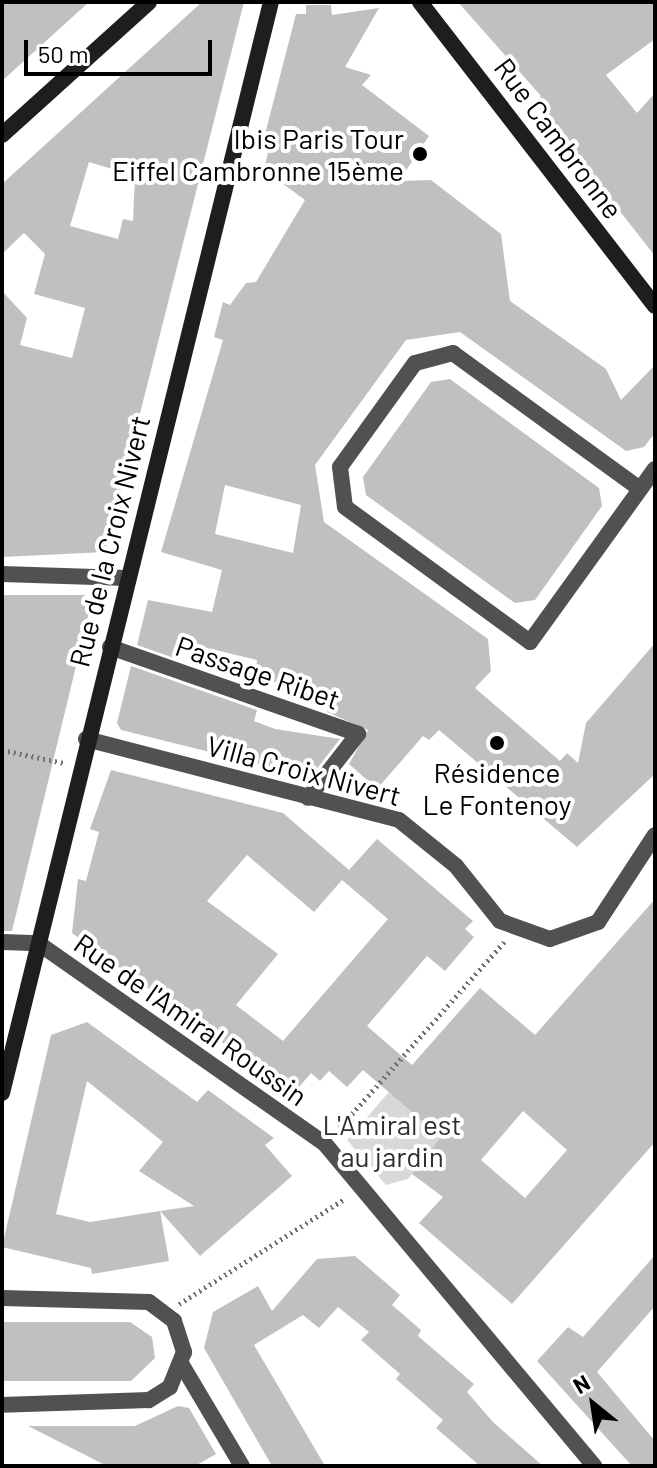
<!DOCTYPE html>
<meta charset="utf-8">
<style>
body{margin:0}
#map{position:relative;width:657px;height:1468px;overflow:hidden;background:#fff;font-family:Barlow,sans-serif}
div>[style]{position:absolute}
.green>*{inset:0;background:#d8d8d8}
.building>*{inset:0;background:#c0c0c0}
.path>*{height:5px;margin-top:-2.5px;transform-origin:0;background:repeating-linear-gradient(90deg,#737373 0 2px,transparent 0 6px)}
.street>*{height:16px;margin:-8px;padding:0 8px;transform-origin:8px;border-radius:8px;background:#515151}
.secondary>*{height:16px;margin:-8px;padding:0 8px;transform-origin:8px;border-radius:8px;background:#1e1e1e}
.dots>*{width:22px;height:22px;translate:-50% -50%;box-sizing:border-box;border:4px solid #fff;border-radius:50%}
span{translate:-50% -50%;white-space:nowrap;text-align:center;line-height:1.15;-webkit-text-stroke:8px #fff;paint-order:stroke}
.poi-label{font-size:28px;color:#000}
.right{translate:-100% -50%;text-align:right}
.street-label{font-size:28px;color:#000}
.park-label{font-size:28px;color:#2f2f2f}
.frame{position:absolute;inset:0;border:4px solid #000;pointer-events:none}
.north{position:absolute;left:553px;top:1364px;width:80px;height:80px;-webkit-text-stroke:6px #fff;paint-order:stroke;rotate:330deg;font-size:22px;font-weight:700;line-height:32px;text-align:center;color:#000}
.north::after{content:'';display:block;margin:auto;width:28px;height:36px;background:#000;clip-path:polygon(50% 0,100% 100%,50% 72%,0 100%)}
.scale{position:absolute;left:24px;top:40px;width:188px;height:36px;box-sizing:border-box;border:4px solid #000;border-top:0;padding-left:10px;font-size:24px;line-height:28px;white-space:nowrap;color:#000;-webkit-text-stroke:6px #fff;paint-order:stroke}
</style>
<div id="map">
<div class="green">
<div style="clip-path:polygon(389px 1092px,420px 1119px,452px 1123px,408px 1179px,386px 1185px,347px 1140px)"></div>
</div>
<div class="building">
<div style="clip-path:polygon(2px 2px,89px 2px,2px 81px)"></div>
<div style="clip-path:polygon(evenodd,202px 2px,244px 2px,105px 552px,2px 557px,2px 291px,27px 318px,20px 345px,72px 358px,85px 308px,34px 294px,45px 254px,24px 233px,2px 254px,2px 184px,202px 2px,89px 162px,135px 176px,133px 221px,123px 219px,118px 239px,70px 226px,89px 162px)"></div>
<div style="clip-path:polygon(458px 2px,655px 2px,655px 39px,606px 75px,637px 113px,655px 93px,655px 256px,536px 104px,541px 96px)"></div>
<div style="clip-path:polygon(evenodd,306px 5px,331px 5px,332px 15px,379px 8px,345px 67px,371px 75px,362px 85px,429px 136px,399px 181px,431px 180px,501px 234px,510px 301px,606px 369px,621px 400px,655px 365px,655px 433px,644px 447px,626px 451px,460px 332px,406px 340px,315px 465px,324px 522px,488px 639px,491px 671px,475px 688px,560px 761px,567px 753px,578px 763px,586px 723px,655px 643px,655px 774px,577px 847px,439px 730px,429px 740px,423px 736px,377px 789px,349px 764px,368px 730px,327px 712px,331px 702px,255px 675px,257px 660px,178px 641px,174px 658px,137px 645px,148px 600px,212px 612px,222px 570px,161px 552px,223px 340px,214px 337px,223px 302px,230px 305px,246px 283px,256px 282px,305px 200px,264px 170px,270px 144px,263px 142px,296px 14px,306px 14px,306px 5px,225px 485px,301px 505px,293px 553px,215px 534px,225px 485px)"></div>
<div style="clip-path:polygon(450px 379px,599px 488px,602px 506px,535px 600px,515px 603px,366px 495px,363px 477px,431px 382px)"></div>
<div style="clip-path:polygon(2px 595px,84px 595px,91px 604px,12px 931px,2px 931px)"></div>
<div style="clip-path:polygon(131px 666px,257px 710px,254px 721px,275px 729px,340px 739px,305px 784px,307px 776px,121px 730px,117px 723px)"></div>
<div style="clip-path:polygon(evenodd,111px 770px,283px 813px,349px 870px,377px 839px,473px 921px,465px 929px,474px 937px,445px 971px,427px 956px,367px 1026px,412px 1065px,480px 988px,535px 1035px,655px 899px,655px 1142px,512px 1304px,419px 1223px,443px 1197px,412px 1174px,441px 1137px,363px 1070px,347px 1087px,329px 1071px,320px 1081px,311px 1073px,293px 1094px,72px 933px,78px 879px,86px 881px,99px 832px,90px 829px,111px 770px,247px 855px,314px 912px,342px 880px,388px 919px,283px 1041px,236px 1005px,278px 954px,207px 901px,247px 855px,111px 770px,523px 1111px,567px 1150px,525px 1198px,481px 1160px,523px 1111px)"></div>
<div style="clip-path:polygon(87px 1022px,197px 1102px,208px 1090px,274px 1138px,265px 1145px,292px 1176px,200px 1256px,160px 1211px,194px 1206px,139px 1171px,163px 1142px,87px 1081px,56px 1214px,90px 1222px,160px 1211px,169px 1261px,92px 1274px,91px 1268px,2px 1247px,51px 1035px)"></div>
<div style="clip-path:polygon(655px 1255px,655px 1306px,597px 1372px,655px 1441px,655px 1466px,632px 1466px,537px 1361px,568px 1327px,583px 1337px)"></div>
<div style="clip-path:polygon(355px 1256px,400px 1295px,392px 1305px,421px 1330px,418px 1336px,474px 1384px,467px 1392px,493px 1422px,543px 1466px,480px 1466px,436px 1428px,443px 1420px,396px 1379px,400px 1374px,361px 1340px,369px 1332px,338px 1307px,319px 1328px,303px 1315px,254px 1345px,325px 1466px,272px 1466px,204px 1348px,213px 1312px,258px 1286px,272px 1311px,317px 1259px)"></div>
<div style="clip-path:polygon(2px 1322px,130px 1322px,152px 1337px,155px 1358px,131px 1381px,2px 1381px)"></div>
<div style="clip-path:polygon(178px 1406px,189px 1408px,216px 1454px,195px 1466px,107px 1466px,28px 1426px,135px 1426px)"></div>
</div>
<div class="path">
<div style="left:2px;top:750px;width:63px;rotate:11.8deg"></div>
<div style="left:336px;top:1132px;width:255px;rotate:-48.5deg"></div>
<div style="left:179px;top:1304px;width:198px;rotate:-32.4deg"></div>
</div>
<div class="street">
<div style="left:640px;top:489px;width:231px;rotate:-144deg"></div>
<div style="left:453px;top:353px;width:39px;rotate:165deg"></div>
<div style="left:415px;top:363px;width:128px;rotate:125.8deg"></div>
<div style="left:340px;top:467px;width:40px;rotate:82.9deg"></div>
<div style="left:345px;top:507px;width:229px;rotate:36.1deg"></div>
<div style="left:530px;top:642px;width:213px;rotate:-54.2deg"></div>
<div style="left:2px;top:574px;width:124px;rotate:1.8deg"></div>
<div style="left:110px;top:647px;width:263px;rotate:19.3deg"></div>
<div style="left:358px;top:734px;width:81px;rotate:128deg"></div>
<div style="left:86px;top:739px;width:323px;rotate:14.5deg"></div>
<div style="left:399px;top:820px;width:73px;rotate:38.9deg"></div>
<div style="left:456px;top:866px;width:70px;rotate:51.3deg"></div>
<div style="left:500px;top:921px;width:53px;rotate:19.8deg"></div>
<div style="left:550px;top:939px;width:51px;rotate:-19.5deg"></div>
<div style="left:598px;top:922px;width:104px;rotate:-56.8deg"></div>
<div style="left:2px;top:942px;width:36px;rotate:2deg"></div>
<div style="left:38px;top:943px;width:350px;rotate:35deg"></div>
<div style="left:325px;top:1144px;width:420px;rotate:50.1deg"></div>
<div style="left:2px;top:1298px;width:147px;rotate:1.6deg"></div>
<div style="left:149px;top:1302px;width:31px;rotate:37deg"></div>
<div style="left:174px;top:1321px;width:33px;rotate:72deg"></div>
<div style="left:184px;top:1352px;width:38px;rotate:112deg"></div>
<div style="left:170px;top:1387px;width:25px;rotate:148deg"></div>
<div style="left:149px;top:1400px;width:147px;rotate:178.1deg"></div>
<div style="left:182px;top:1365px;width:117px;rotate:59.3deg"></div>
</div>
<div class="secondary">
<div style="left:420px;top:2px;width:384px;rotate:52.3deg"></div>
<div style="left:2px;top:135px;width:198px;rotate:-42.1deg"></div>
<div style="left:2px;top:1093px;width:1124px;rotate:-76.15deg"></div>
</div>
<div class="dots">
<div style="left:420px;top:154px;background:#000"></div>
<div style="left:497px;top:743px;background:#000"></div>
</div>
<div class="poi-label">
<span class="right" style="left:404px;top:154px">Ibis Paris Tour<br>Eiffel Cambronne 15ème</span>
<span style="left:497px;top:788px">Résidence<br>Le Fontenoy</span>
</div>
<div class="street-label">
<span style="left:559px;top:138px;rotate:53deg">Rue Cambronne</span>
<span style="left:109px;top:541px;rotate:-76deg">Rue de la Croix Nivert</span>
<span style="left:258px;top:672px;rotate:19deg">Passage Ribet</span>
<span style="left:304px;top:770px;rotate:15deg">Villa Croix Nivert</span>
<span style="left:191px;top:1019px;rotate:35deg">Rue de l'Amiral Roussin</span>
</div>
<div class="park-label">
<span style="left:392px;top:1140px">L'Amiral est<br>au jardin</span>
</div>
<div class="frame"></div>
<div class="north">N</div>
<div class="scale">50 m</div>
</div>
